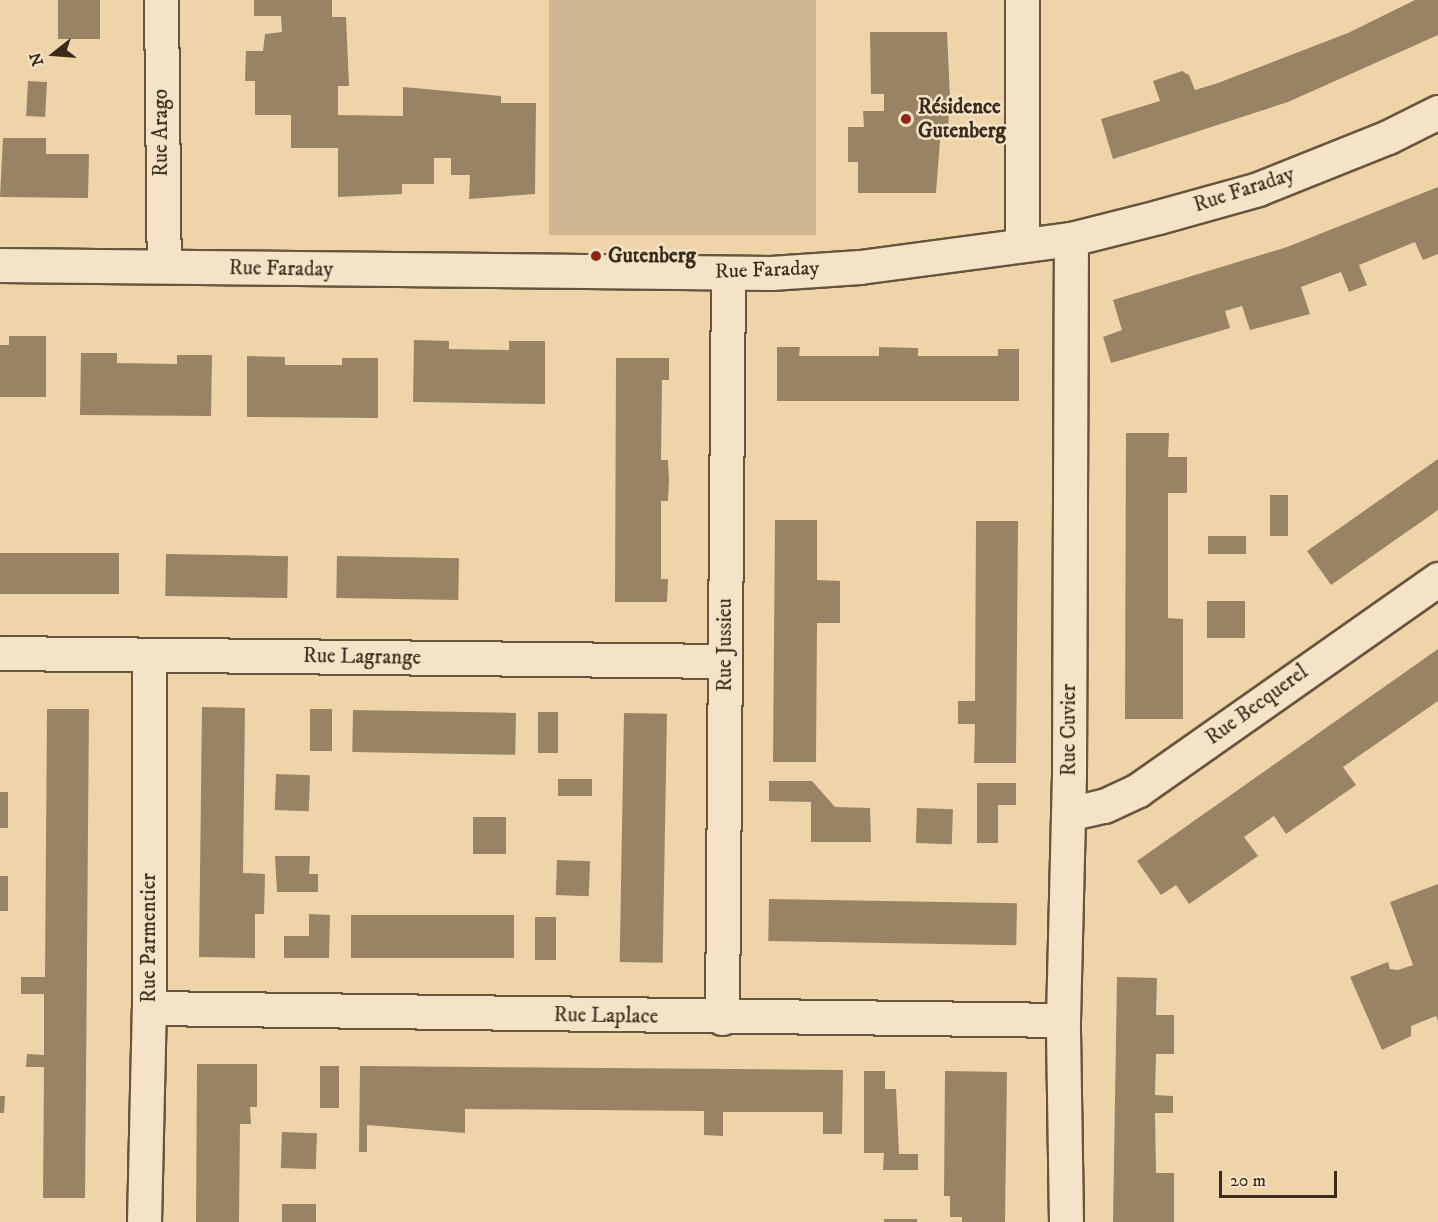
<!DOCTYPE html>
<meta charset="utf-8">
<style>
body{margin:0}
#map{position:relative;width:1438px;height:1222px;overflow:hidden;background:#f0d4a9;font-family:"IM FELL DW Pica",serif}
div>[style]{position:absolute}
.green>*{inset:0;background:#d1b791;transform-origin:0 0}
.building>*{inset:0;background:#998365;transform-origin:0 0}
.roads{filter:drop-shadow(2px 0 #68553e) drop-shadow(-2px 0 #68553e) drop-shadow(0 2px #68553e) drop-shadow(0 -2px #68553e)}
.street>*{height:33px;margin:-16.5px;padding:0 16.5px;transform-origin:16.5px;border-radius:16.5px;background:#f5e3c7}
.dots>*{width:16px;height:16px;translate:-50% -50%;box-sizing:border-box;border:3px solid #f5e3c7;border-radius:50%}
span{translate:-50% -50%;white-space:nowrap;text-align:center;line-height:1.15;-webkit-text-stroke:5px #f5e3c7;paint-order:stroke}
.poi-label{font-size:21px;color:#3b2b1b;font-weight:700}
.left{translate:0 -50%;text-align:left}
.street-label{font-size:21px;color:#3b2b1b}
.north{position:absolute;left:24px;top:24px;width:60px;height:60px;-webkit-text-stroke:4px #f5e3c7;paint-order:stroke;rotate:253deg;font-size:16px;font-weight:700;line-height:24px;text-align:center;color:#3b2b1b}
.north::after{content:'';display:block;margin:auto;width:21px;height:27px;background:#3b2b1b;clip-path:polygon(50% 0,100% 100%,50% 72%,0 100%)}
.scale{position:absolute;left:1219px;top:1171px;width:118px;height:27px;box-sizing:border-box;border:3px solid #3b2b1b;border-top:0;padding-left:8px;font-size:18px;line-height:21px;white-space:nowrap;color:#3b2b1b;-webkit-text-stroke:4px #f5e3c7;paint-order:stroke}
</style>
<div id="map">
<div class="green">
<div style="left:549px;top:0;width:267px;height:235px"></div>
</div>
<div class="building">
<div style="left:58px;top:0;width:42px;height:39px"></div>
<div style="clip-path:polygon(254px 0,332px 0,332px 17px,346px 17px,349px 86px,338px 86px,338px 115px,403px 116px,403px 87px,501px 96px,501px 103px,536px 103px,535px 194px,469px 199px,470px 175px,451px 175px,451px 158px,434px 158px,434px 184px,402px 184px,402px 194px,338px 197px,338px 148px,291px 148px,291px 115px,255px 115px,255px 81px,245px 81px,246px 51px,263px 51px,265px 34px,282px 32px,281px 16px,254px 16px)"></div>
<div style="clip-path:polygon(1415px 0,1438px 0,1438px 35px,1288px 102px,1113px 159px,1101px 119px,1160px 101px,1153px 81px,1182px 71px,1189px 75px,1195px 90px,1218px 83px,1348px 33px)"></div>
<div style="clip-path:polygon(870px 32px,947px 32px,950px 97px,948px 128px,941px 128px,936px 193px,858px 193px,858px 162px,848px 162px,848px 127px,864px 127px,863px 111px,884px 111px,884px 94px,871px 94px)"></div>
<div style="left:28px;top:81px;width:19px;height:35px;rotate:3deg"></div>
<div style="clip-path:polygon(3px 138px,46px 138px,46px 154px,89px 154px,88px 198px,0 197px)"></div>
<div style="clip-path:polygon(1438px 187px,1438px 254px,1423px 260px,1415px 242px,1359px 265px,1367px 285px,1349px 292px,1341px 272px,1301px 287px,1310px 314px,1250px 330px,1242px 306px,1225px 311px,1230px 328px,1111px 363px,1103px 337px,1122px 330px,1113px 300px,1287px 247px)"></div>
<div style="clip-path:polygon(9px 336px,46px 336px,46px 397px,0 397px,0 345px,9px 345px)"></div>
<div style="clip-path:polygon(414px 340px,449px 341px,449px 349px,509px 350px,509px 341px,545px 341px,545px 404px,413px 402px)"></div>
<div style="clip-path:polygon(777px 347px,800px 347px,799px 356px,879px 356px,879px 347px,918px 348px,918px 356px,998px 356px,998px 349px,1019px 349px,1019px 401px,777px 401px)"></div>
<div style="clip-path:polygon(81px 353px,117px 353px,117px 363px,177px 364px,177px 355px,212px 355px,211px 416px,80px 415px)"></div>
<div style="clip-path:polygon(247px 356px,285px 357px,285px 365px,342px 365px,342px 358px,378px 358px,378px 418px,247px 417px)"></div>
<div style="clip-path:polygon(616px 358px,669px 358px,669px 380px,662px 380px,661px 460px,668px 460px,669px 480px,668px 501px,661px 501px,661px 579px,668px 579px,667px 602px,615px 602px)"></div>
<div style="clip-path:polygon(1126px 433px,1169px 433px,1168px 457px,1187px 457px,1187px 493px,1168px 493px,1168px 618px,1183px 619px,1183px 719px,1125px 719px)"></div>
<div style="clip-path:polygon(1438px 459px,1438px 510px,1331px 585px,1307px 551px)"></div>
<div style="left:1270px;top:495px;width:18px;height:41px"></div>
<div style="clip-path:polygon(775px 520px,817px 520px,817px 580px,840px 581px,840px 623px,817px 623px,816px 762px,773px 762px)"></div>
<div style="clip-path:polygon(976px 521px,1018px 521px,1016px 763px,974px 763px,975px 724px,958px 724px,958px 701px,975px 701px)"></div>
<div style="left:1208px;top:536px;width:38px;height:18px"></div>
<div style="left:0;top:553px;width:119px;height:41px"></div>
<div style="left:166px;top:554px;width:122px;height:42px;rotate:1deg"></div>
<div style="left:337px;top:556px;width:122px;height:42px;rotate:1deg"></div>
<div style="left:1207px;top:601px;width:38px;height:37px"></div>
<div style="clip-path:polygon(1438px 649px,1438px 701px,1343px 767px,1356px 785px,1286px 834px,1274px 816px,1244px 837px,1258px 856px,1189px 904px,1176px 885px,1161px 895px,1137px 861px)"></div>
<div style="clip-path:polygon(202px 707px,245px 708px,243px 873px,265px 874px,264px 914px,255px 914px,255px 958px,199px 957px)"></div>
<div style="clip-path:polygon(47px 709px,89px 709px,85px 1198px,43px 1198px,44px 1067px,26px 1067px,27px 1054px,44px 1055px,44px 994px,21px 994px,21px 977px,45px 977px)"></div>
<div style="left:310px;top:709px;width:22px;height:42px"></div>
<div style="left:353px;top:710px;width:163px;height:42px;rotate:1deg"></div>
<div style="left:538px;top:712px;width:20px;height:41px"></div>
<div style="left:624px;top:713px;width:43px;height:249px;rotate:1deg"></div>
<div style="left:276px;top:774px;width:34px;height:36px;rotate:2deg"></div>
<div style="left:558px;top:779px;width:34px;height:17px"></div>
<div style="clip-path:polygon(769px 781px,812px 781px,835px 807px,870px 808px,871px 842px,811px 842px,811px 802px,769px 801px)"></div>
<div style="clip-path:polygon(977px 783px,1016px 783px,1016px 805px,998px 805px,998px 843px,977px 843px)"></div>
<div style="left:0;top:792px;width:8px;height:36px"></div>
<div style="left:917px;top:808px;width:36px;height:35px;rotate:2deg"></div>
<div style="left:473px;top:817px;width:33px;height:37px"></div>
<div style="clip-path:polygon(275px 856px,310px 856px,309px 874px,318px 874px,318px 892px,277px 892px)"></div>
<div style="left:557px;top:860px;width:33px;height:35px;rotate:2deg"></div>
<div style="left:0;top:876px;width:8px;height:35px"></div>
<div style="clip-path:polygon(1438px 884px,1438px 1021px,1436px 1016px,1411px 1026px,1411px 1036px,1382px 1050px,1350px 977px,1388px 962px,1390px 969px,1398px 970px,1413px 965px,1390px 902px)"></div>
<div style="left:769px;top:899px;width:248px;height:42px;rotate:1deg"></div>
<div style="clip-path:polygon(309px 914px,330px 915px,329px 958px,284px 958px,284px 936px,309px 936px)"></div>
<div style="left:351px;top:915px;width:163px;height:43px"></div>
<div style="left:535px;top:917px;width:21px;height:43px"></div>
<div style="clip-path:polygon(1117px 977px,1157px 978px,1156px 1015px,1174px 1015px,1174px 1054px,1156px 1054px,1155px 1095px,1173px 1096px,1173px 1113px,1155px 1113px,1156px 1173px,1174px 1173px,1174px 1222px,1113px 1222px)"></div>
<div style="clip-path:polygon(197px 1064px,257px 1064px,257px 1107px,250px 1107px,251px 1124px,240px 1124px,239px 1222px,196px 1222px)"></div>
<div style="left:320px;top:1066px;width:19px;height:42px"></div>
<div style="clip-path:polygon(360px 1066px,843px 1070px,842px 1134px,823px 1134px,823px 1112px,723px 1112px,723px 1136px,704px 1135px,704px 1111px,465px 1109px,465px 1133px,367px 1125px,367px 1152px,359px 1152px)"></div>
<div style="clip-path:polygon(864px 1071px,885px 1071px,885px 1089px,896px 1089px,899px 1154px,918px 1154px,918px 1170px,883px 1170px,884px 1153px,864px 1153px)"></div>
<div style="clip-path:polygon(945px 1071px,1007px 1072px,1005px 1222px,962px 1222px,962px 1217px,950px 1217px,950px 1196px,944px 1196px)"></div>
<div style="clip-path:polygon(0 1096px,5px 1096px,4px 1113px,0 1113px)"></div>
<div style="left:282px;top:1132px;width:35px;height:36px;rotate:2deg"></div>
<div style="left:282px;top:1204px;width:34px;height:18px"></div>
<div style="left:884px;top:1219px;width:33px;height:3px"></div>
</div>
<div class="roads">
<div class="street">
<div style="left:161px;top:0;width:266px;rotate:89.4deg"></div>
<div style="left:1022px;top:245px;width:245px;rotate:-90deg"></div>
<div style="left:0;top:265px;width:771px;rotate:0.59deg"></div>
<div style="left:771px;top:273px;width:89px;rotate:-3.9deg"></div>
<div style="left:860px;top:267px;width:213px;rotate:-7.6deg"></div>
<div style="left:1071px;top:239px;width:90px;rotate:-14.2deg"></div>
<div style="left:1158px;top:217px;width:104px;rotate:-15.6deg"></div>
<div style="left:1258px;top:189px;width:140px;rotate:-21.8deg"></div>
<div style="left:1388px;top:137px;width:56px;rotate:-26.6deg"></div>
<div style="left:0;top:653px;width:724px;rotate:0.63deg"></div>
<div style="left:1068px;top:814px;width:37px;rotate:-13deg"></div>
<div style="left:1104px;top:806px;width:38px;rotate:-25deg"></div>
<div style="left:1138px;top:790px;width:367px;rotate:-35.1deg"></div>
<div style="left:149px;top:1008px;width:914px;rotate:0.75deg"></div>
<div style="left:722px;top:1018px;width:745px;rotate:-89.54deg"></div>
<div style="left:144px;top:1222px;width:214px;rotate:-88.7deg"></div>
<div style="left:149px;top:1008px;width:353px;rotate:-90deg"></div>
<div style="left:1066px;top:1222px;width:202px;rotate:-90.9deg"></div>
<div style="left:1063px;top:1020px;width:246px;rotate:-88.6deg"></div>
<div style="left:1069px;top:774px;width:535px;rotate:-89.79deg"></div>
</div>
</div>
<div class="dots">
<div style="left:906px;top:119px;background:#8f2418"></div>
<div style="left:596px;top:256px;background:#8f2418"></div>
</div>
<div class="poi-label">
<span class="left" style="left:918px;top:119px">Résidence<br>Gutenberg</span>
<span class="left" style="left:608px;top:256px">Gutenberg</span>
</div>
<div class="street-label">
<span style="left:161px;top:133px;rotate:-90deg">Rue Arago</span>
<span style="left:1244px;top:190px;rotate:-18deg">Rue Faraday</span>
<span style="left:281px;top:269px;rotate:1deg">Rue Faraday</span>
<span style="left:767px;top:270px;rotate:-2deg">Rue Faraday</span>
<span style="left:725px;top:645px;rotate:-90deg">Rue Jussieu</span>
<span style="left:362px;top:657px;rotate:1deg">Rue Lagrange</span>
<span style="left:1257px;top:705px;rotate:-36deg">Rue Becquerel</span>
<span style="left:1069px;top:730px;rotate:-90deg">Rue Cuvier</span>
<span style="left:149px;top:938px;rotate:-90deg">Rue Parmentier</span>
<span style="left:606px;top:1016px;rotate:1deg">Rue Laplace</span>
</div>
<div class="north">N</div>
<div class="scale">20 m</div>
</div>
